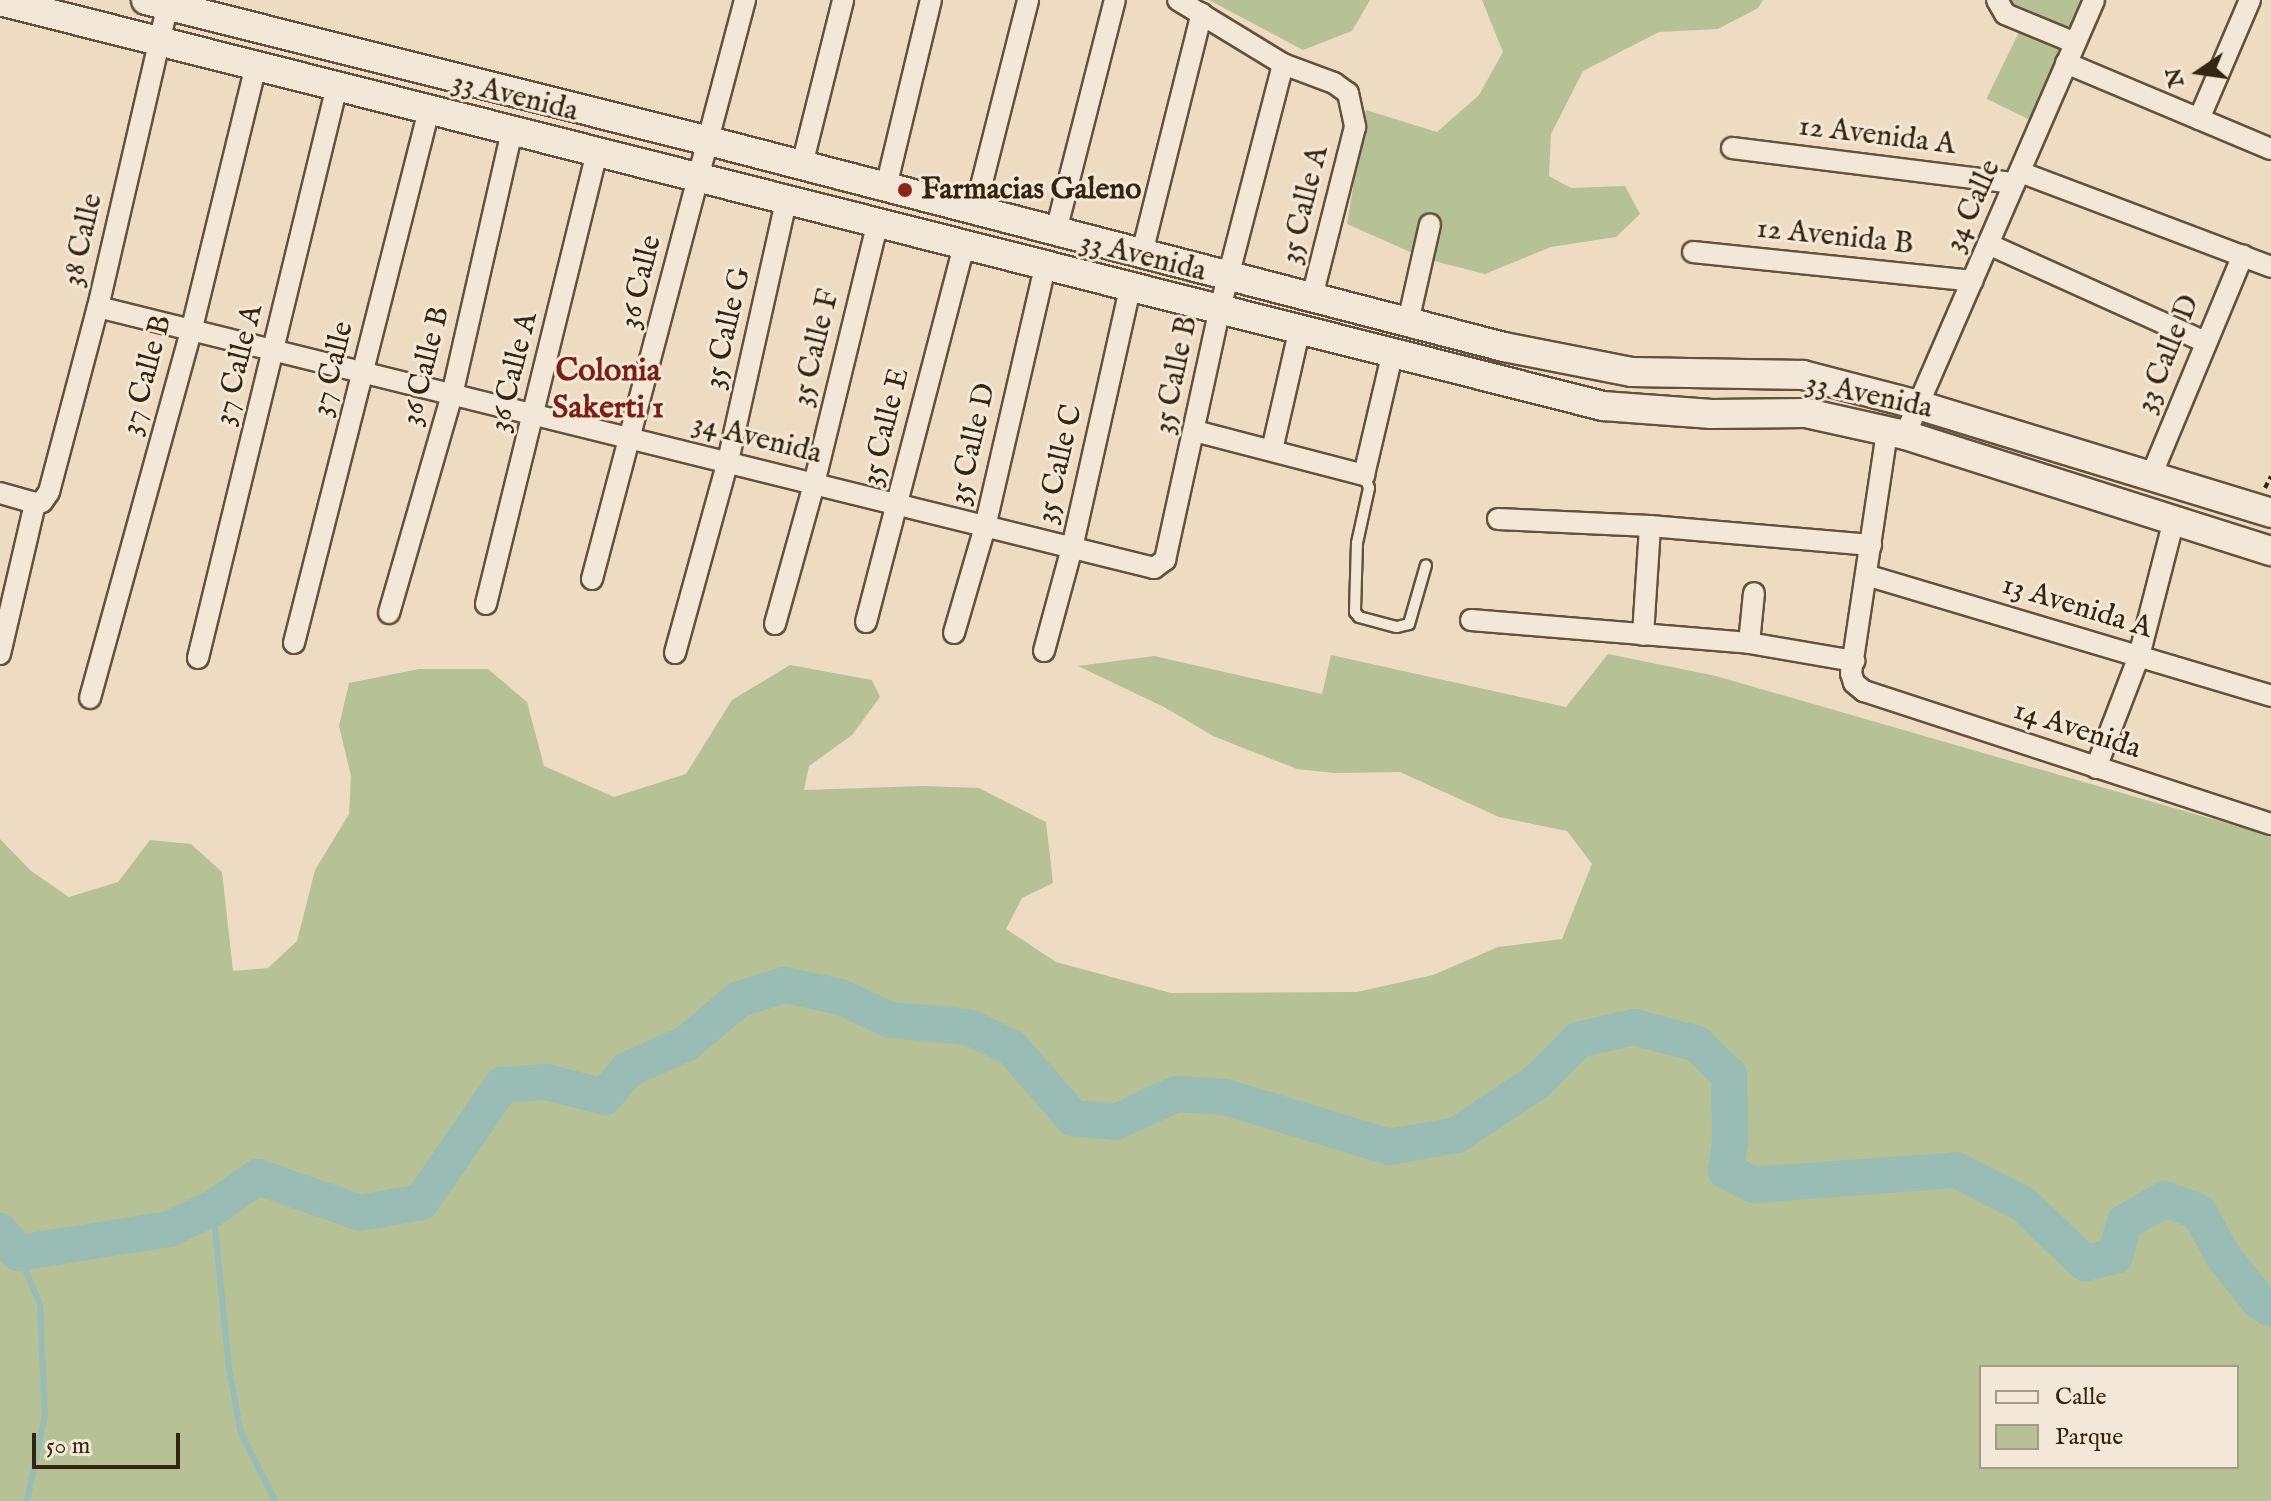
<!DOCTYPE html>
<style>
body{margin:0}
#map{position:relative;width:2271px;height:1501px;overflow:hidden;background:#eddcc2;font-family:"IM FELL English",serif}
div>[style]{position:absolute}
.green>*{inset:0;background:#b6c195;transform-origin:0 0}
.stream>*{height:6px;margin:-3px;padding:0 3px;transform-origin:3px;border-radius:3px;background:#99bcb4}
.river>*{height:36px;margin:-18px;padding:0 18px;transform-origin:18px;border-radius:18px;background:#99bcb4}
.path>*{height:4px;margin-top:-2px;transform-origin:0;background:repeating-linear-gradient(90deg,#35240e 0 6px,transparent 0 10px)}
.roads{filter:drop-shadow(2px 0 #63523b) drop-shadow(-2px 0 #63523b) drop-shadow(0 2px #63523b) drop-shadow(0 -2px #63523b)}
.lane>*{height:10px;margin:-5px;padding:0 5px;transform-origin:5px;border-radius:5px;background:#f3e8d7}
.street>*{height:20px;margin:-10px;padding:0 10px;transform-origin:10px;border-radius:10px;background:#f3e8d7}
.secondary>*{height:28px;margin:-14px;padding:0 14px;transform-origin:14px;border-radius:14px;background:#f3e8d7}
.dots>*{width:22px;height:22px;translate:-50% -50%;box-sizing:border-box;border:4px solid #f3e8d7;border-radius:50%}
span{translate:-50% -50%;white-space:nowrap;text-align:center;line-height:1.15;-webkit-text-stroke:6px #f3e8d7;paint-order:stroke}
.street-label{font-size:30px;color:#35240e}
.poi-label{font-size:30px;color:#35240e;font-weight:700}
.left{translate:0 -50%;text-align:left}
.neighbourhood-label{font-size:32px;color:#7a1f14;font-weight:700}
.legend{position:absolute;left:1979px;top:1365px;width:260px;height:104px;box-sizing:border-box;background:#f3e8d7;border:2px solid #a79a87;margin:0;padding:10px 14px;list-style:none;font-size:24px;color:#35240e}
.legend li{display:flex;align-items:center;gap:16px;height:40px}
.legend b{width:40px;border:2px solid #a79a87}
.north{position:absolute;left:2159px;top:32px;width:80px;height:80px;-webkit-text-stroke:6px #f3e8d7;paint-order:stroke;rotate:257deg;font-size:22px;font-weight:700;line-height:32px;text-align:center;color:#35240e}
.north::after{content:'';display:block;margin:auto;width:28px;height:36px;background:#35240e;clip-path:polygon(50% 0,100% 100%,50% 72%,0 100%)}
.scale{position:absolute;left:32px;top:1433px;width:148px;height:36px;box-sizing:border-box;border:4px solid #35240e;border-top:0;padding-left:10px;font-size:24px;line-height:28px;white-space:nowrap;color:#35240e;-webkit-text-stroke:6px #f3e8d7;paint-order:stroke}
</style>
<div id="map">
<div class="green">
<div style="clip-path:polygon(1209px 0,1370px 0,1352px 31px,1303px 50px)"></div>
<div style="clip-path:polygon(1482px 0,1763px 0,1758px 8px,1718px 29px,1659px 32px,1583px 71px,1551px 134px,1549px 176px,1571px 188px,1625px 186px,1640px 214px,1616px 237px,1551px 247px,1485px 274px,1426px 259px,1347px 224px,1366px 110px,1437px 132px,1479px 95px,1503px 52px)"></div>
<div style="clip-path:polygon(2011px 0,2082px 0,2070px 29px,2009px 4px)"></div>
<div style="left:2022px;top:26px;width:48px;height:81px;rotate:26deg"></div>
<div style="clip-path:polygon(evenodd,1608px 654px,1716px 676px,2271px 836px,2271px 1501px,0 1501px,0 839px,31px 871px,69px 897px,118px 882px,150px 840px,191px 844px,222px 872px,233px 971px,268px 968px,297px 941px,315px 870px,349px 814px,351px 776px,339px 726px,349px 683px,419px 669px,488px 669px,527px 702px,544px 766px,614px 797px,686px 774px,732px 700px,790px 665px,872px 680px,880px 697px,852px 735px,809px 766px,804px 790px,923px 786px,979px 788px,1046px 822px,1053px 883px,1022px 898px,1006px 929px,1056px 962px,1171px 993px,1357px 992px,1433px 975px,1498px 947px,1562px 939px,1592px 864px,1567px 831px,1499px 817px,1400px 772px,1334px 773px,1297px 769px,1213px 736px,1164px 707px,1078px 666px,1154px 656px,1322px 694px,1331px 655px,1566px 707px,1608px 654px,1981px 1367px,2237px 1367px,2237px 1467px,1981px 1467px,1981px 1367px)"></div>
</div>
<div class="stream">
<div style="left:213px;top:1208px;width:162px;rotate:84.3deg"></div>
<div style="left:229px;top:1369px;width:65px;rotate:79.4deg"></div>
<div style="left:241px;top:1433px;width:76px;rotate:63.4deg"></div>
<div style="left:18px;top:1253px;width:56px;rotate:66.7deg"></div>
<div style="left:40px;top:1304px;width:111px;rotate:87.4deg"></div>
<div style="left:45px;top:1415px;width:88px;rotate:101.8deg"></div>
</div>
<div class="river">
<div style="left:0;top:1231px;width:28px;rotate:51deg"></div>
<div style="left:18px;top:1253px;width:153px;rotate:-9deg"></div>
<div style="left:169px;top:1229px;width:49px;rotate:-25.5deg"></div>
<div style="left:213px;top:1208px;width:55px;rotate:-34.6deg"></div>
<div style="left:258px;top:1177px;width:108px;rotate:19.4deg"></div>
<div style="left:360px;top:1213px;width:62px;rotate:-10.2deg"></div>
<div style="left:421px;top:1202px;width:142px;rotate:-55.3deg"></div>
<div style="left:502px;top:1085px;width:44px;rotate:-3.9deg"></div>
<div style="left:546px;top:1082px;width:61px;rotate:14.3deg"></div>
<div style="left:605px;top:1097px;width:35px;rotate:-51deg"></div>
<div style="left:627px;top:1070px;width:66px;rotate:-24.2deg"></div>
<div style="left:687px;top:1043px;width:68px;rotate:-40.2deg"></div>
<div style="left:739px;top:999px;width:48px;rotate:-16.9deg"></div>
<div style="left:785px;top:985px;width:56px;rotate:12.3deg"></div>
<div style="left:840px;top:997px;width:56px;rotate:24.3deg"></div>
<div style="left:891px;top:1020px;width:78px;rotate:5.1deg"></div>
<div style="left:969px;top:1027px;width:48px;rotate:26deg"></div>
<div style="left:1012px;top:1048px;width:93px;rotate:48.9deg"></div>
<div style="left:1073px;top:1118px;width:43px;rotate:5.3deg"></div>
<div style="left:1116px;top:1122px;width:66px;rotate:-25deg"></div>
<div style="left:1176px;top:1094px;width:49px;rotate:3.5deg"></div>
<div style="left:1225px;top:1097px;width:172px;rotate:16.9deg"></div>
<div style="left:1390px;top:1147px;width:68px;rotate:-10.2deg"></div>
<div style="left:1457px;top:1135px;width:97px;rotate:-33.7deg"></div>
<div style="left:1538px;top:1081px;width:57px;rotate:-45.7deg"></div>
<div style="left:1578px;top:1040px;width:57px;rotate:-13.1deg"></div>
<div style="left:1634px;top:1027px;width:65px;rotate:15.1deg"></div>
<div style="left:1697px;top:1044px;width:45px;rotate:44.1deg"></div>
<div style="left:1729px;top:1075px;width:67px;rotate:89.1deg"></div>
<div style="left:1730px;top:1142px;width:29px;rotate:98deg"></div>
<div style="left:1726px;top:1171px;width:31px;rotate:27deg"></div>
<div style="left:1754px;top:1185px;width:203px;rotate:-4.2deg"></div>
<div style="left:1956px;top:1170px;width:75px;rotate:26.9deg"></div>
<div style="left:2023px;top:1204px;width:86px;rotate:43.6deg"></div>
<div style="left:2085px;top:1263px;width:31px;rotate:-13deg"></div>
<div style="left:2115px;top:1256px;width:35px;rotate:-74deg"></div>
<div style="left:2125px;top:1222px;width:46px;rotate:-29.9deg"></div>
<div style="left:2165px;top:1199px;width:36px;rotate:21deg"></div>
<div style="left:2199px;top:1212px;width:50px;rotate:61.4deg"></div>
<div style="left:2223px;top:1256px;width:56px;rotate:51.5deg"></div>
<div style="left:2258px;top:1300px;width:16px;rotate:35deg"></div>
</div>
<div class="path">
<div style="left:2265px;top:488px;width:13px;rotate:-63deg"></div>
</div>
<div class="roads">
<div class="lane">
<div style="left:1364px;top:475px;width:14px;rotate:69deg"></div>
<div style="left:1369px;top:488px;width:56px;rotate:102.3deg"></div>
<div style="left:1357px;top:543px;width:69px;rotate:91.7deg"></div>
<div style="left:1355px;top:612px;width:6px;rotate:51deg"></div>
<div style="left:1359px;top:617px;width:39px;rotate:15deg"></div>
<div style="left:1397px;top:627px;width:12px;rotate:-14deg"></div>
<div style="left:1409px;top:624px;width:61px;rotate:-73.9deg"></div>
</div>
<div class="street">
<div style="left:1178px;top:0;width:123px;rotate:31.4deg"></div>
<div style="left:1283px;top:64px;width:54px;rotate:20.4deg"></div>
<div style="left:1334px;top:83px;width:17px;rotate:36deg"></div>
<div style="left:1348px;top:93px;width:35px;rotate:78deg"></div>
<div style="left:1355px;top:127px;width:175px;rotate:104.2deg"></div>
<div style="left:1997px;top:0;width:16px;rotate:60deg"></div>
<div style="left:2005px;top:14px;width:76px;rotate:22.5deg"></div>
<div style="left:2066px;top:63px;width:222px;rotate:22.8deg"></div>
<div style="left:2199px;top:119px;width:129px;rotate:-66.8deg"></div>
<div style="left:1732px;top:148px;width:284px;rotate:7.1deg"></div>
<div style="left:802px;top:165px;width:170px;rotate:-76deg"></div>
<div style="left:2020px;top:172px;width:268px;rotate:20.7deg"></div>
<div style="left:886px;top:187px;width:192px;rotate:-76.5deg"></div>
<div style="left:975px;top:210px;width:217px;rotate:-75.8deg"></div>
<div style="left:1056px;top:231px;width:238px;rotate:-75.7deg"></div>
<div style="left:1988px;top:244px;width:238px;rotate:24.3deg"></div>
<div style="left:1693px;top:252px;width:281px;rotate:5.9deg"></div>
<div style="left:1142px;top:253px;width:247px;rotate:-76deg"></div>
<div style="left:98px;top:307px;width:1088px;rotate:13.88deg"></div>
<div style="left:1154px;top:568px;width:14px;rotate:-36deg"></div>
<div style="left:1165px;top:560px;width:254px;rotate:-77.7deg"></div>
<div style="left:1219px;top:312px;width:256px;rotate:-75.5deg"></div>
<div style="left:1408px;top:322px;width:100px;rotate:-77.3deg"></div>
<div style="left:1195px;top:431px;width:175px;rotate:14.6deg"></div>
<div style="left:1364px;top:475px;width:122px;rotate:-76.8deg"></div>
<div style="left:1887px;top:432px;width:244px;rotate:98.5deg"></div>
<div style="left:1851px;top:673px;width:10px;rotate:73deg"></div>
<div style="left:1854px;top:683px;width:13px;rotate:39deg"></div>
<div style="left:1864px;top:691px;width:428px;rotate:18.1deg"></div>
<div style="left:1905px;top:435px;width:474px;rotate:-66.5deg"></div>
<div style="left:1272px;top:450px;width:121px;rotate:-77.1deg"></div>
<div style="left:2151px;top:476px;width:239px;rotate:-67.4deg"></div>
<div style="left:0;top:493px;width:36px;rotate:16deg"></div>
<div style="left:35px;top:503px;width:7px;rotate:-8deg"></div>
<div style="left:42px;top:502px;width:12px;rotate:-55deg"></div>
<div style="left:49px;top:492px;width:191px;rotate:-75.2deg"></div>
<div style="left:98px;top:307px;width:315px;rotate:-77deg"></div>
<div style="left:1498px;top:519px;width:152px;rotate:2.6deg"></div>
<div style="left:1650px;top:526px;width:222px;rotate:4.9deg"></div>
<div style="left:1866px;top:575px;width:423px;rotate:16.6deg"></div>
<div style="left:592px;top:579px;width:599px;rotate:-75.2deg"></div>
<div style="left:486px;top:604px;width:464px;rotate:-76.2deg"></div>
<div style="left:389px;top:613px;width:227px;rotate:-73.9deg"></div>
<div style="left:452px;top:395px;width:271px;rotate:-77.2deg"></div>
<div style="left:1471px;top:620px;width:279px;rotate:4.7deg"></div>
<div style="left:1749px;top:643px;width:107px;rotate:9.7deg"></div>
<div style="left:866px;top:622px;width:389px;rotate:-75.4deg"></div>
<div style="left:775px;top:624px;width:145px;rotate:-74.4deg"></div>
<div style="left:814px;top:484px;width:267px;rotate:-76.3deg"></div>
<div style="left:954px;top:633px;width:110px;rotate:-73.7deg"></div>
<div style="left:985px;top:527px;width:267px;rotate:-77deg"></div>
<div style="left:1643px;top:635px;width:109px;rotate:-86.3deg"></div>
<div style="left:294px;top:643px;width:550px;rotate:-75.79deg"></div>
<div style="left:1749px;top:643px;width:50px;rotate:-84.3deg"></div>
<div style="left:1044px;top:651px;width:107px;rotate:-74.8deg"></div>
<div style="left:1072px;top:548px;width:265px;rotate:-77.4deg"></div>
<div style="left:675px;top:653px;width:199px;rotate:-74.6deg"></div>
<div style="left:728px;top:461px;width:266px;rotate:-77.4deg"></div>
<div style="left:0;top:654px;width:155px;rotate:-76.9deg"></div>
<div style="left:198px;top:658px;width:589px;rotate:-76.34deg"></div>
<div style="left:90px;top:698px;width:380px;rotate:-74.6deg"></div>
<div style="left:191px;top:332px;width:274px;rotate:-76.3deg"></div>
<div style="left:2096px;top:768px;width:120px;rotate:-69deg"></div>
<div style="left:2139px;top:656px;width:140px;rotate:-75.6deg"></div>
</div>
<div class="secondary">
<div style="left:146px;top:0;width:580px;rotate:14.06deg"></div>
<div style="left:709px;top:141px;width:821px;rotate:14.53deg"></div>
<div style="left:1504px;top:347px;width:130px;rotate:11.1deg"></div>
<div style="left:1632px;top:372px;width:171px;rotate:1deg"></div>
<div style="left:1803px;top:375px;width:119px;rotate:14.6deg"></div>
<div style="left:1918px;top:405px;width:369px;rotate:17deg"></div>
<div style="left:0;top:1px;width:1653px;rotate:14.18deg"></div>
<div style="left:1603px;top:406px;width:109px;rotate:4.2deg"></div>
<div style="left:1712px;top:414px;width:94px;rotate:-0.6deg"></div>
<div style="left:1806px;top:413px;width:101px;rotate:12.5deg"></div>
<div style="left:1905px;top:435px;width:384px;rotate:17.6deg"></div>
</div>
</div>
<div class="dots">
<div style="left:905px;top:190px;background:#8f2418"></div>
</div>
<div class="street-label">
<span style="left:515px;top:97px;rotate:14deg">33 Avenida</span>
<span style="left:1877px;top:136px;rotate:7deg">12 Avenida A</span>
<span style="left:1305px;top:205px;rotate:-76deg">35 Calle A</span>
<span style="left:1973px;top:206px;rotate:-66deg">34 Calle</span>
<span style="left:1835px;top:237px;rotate:6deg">12 Avenida B</span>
<span style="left:83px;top:240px;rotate:-77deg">38 Calle</span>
<span style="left:1143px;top:257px;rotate:14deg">33 Avenida</span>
<span style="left:641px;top:282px;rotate:-76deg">36 Calle</span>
<span style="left:728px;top:328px;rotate:-77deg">35 Calle G</span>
<span style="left:816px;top:348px;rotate:-76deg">35 Calle F</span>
<span style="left:2168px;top:354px;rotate:-68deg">33 Calle D</span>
<span style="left:239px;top:365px;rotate:-76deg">37 Calle A</span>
<span style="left:426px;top:366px;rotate:-76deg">36 Calle B</span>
<span style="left:333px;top:369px;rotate:-76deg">37 Calle</span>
<span style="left:514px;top:372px;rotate:-76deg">36 Calle A</span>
<span style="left:147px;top:375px;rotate:-75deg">37 Calle B</span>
<span style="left:1176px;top:375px;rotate:-78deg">35 Calle B</span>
<span style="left:1869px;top:396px;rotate:12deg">33 Avenida</span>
<span style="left:886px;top:427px;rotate:-76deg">35 Calle E</span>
<span style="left:757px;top:439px;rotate:14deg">34 Avenida</span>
<span style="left:973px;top:444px;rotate:-77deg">35 Calle D</span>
<span style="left:1060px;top:464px;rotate:-77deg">35 Calle C</span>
<span style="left:2077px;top:607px;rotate:17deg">13 Avenida A</span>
<span style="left:2077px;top:730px;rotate:18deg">14 Avenida</span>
</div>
<div class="poi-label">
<span class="left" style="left:921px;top:190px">Farmacias Galeno</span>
</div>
<div class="neighbourhood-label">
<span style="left:608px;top:391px">Colonia<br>Sakerti 1</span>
</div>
<ul class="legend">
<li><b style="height:10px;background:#f3e8d7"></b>Calle</li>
<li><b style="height:22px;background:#b6c195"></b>Parque</li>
</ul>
<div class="north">N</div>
<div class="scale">50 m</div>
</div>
